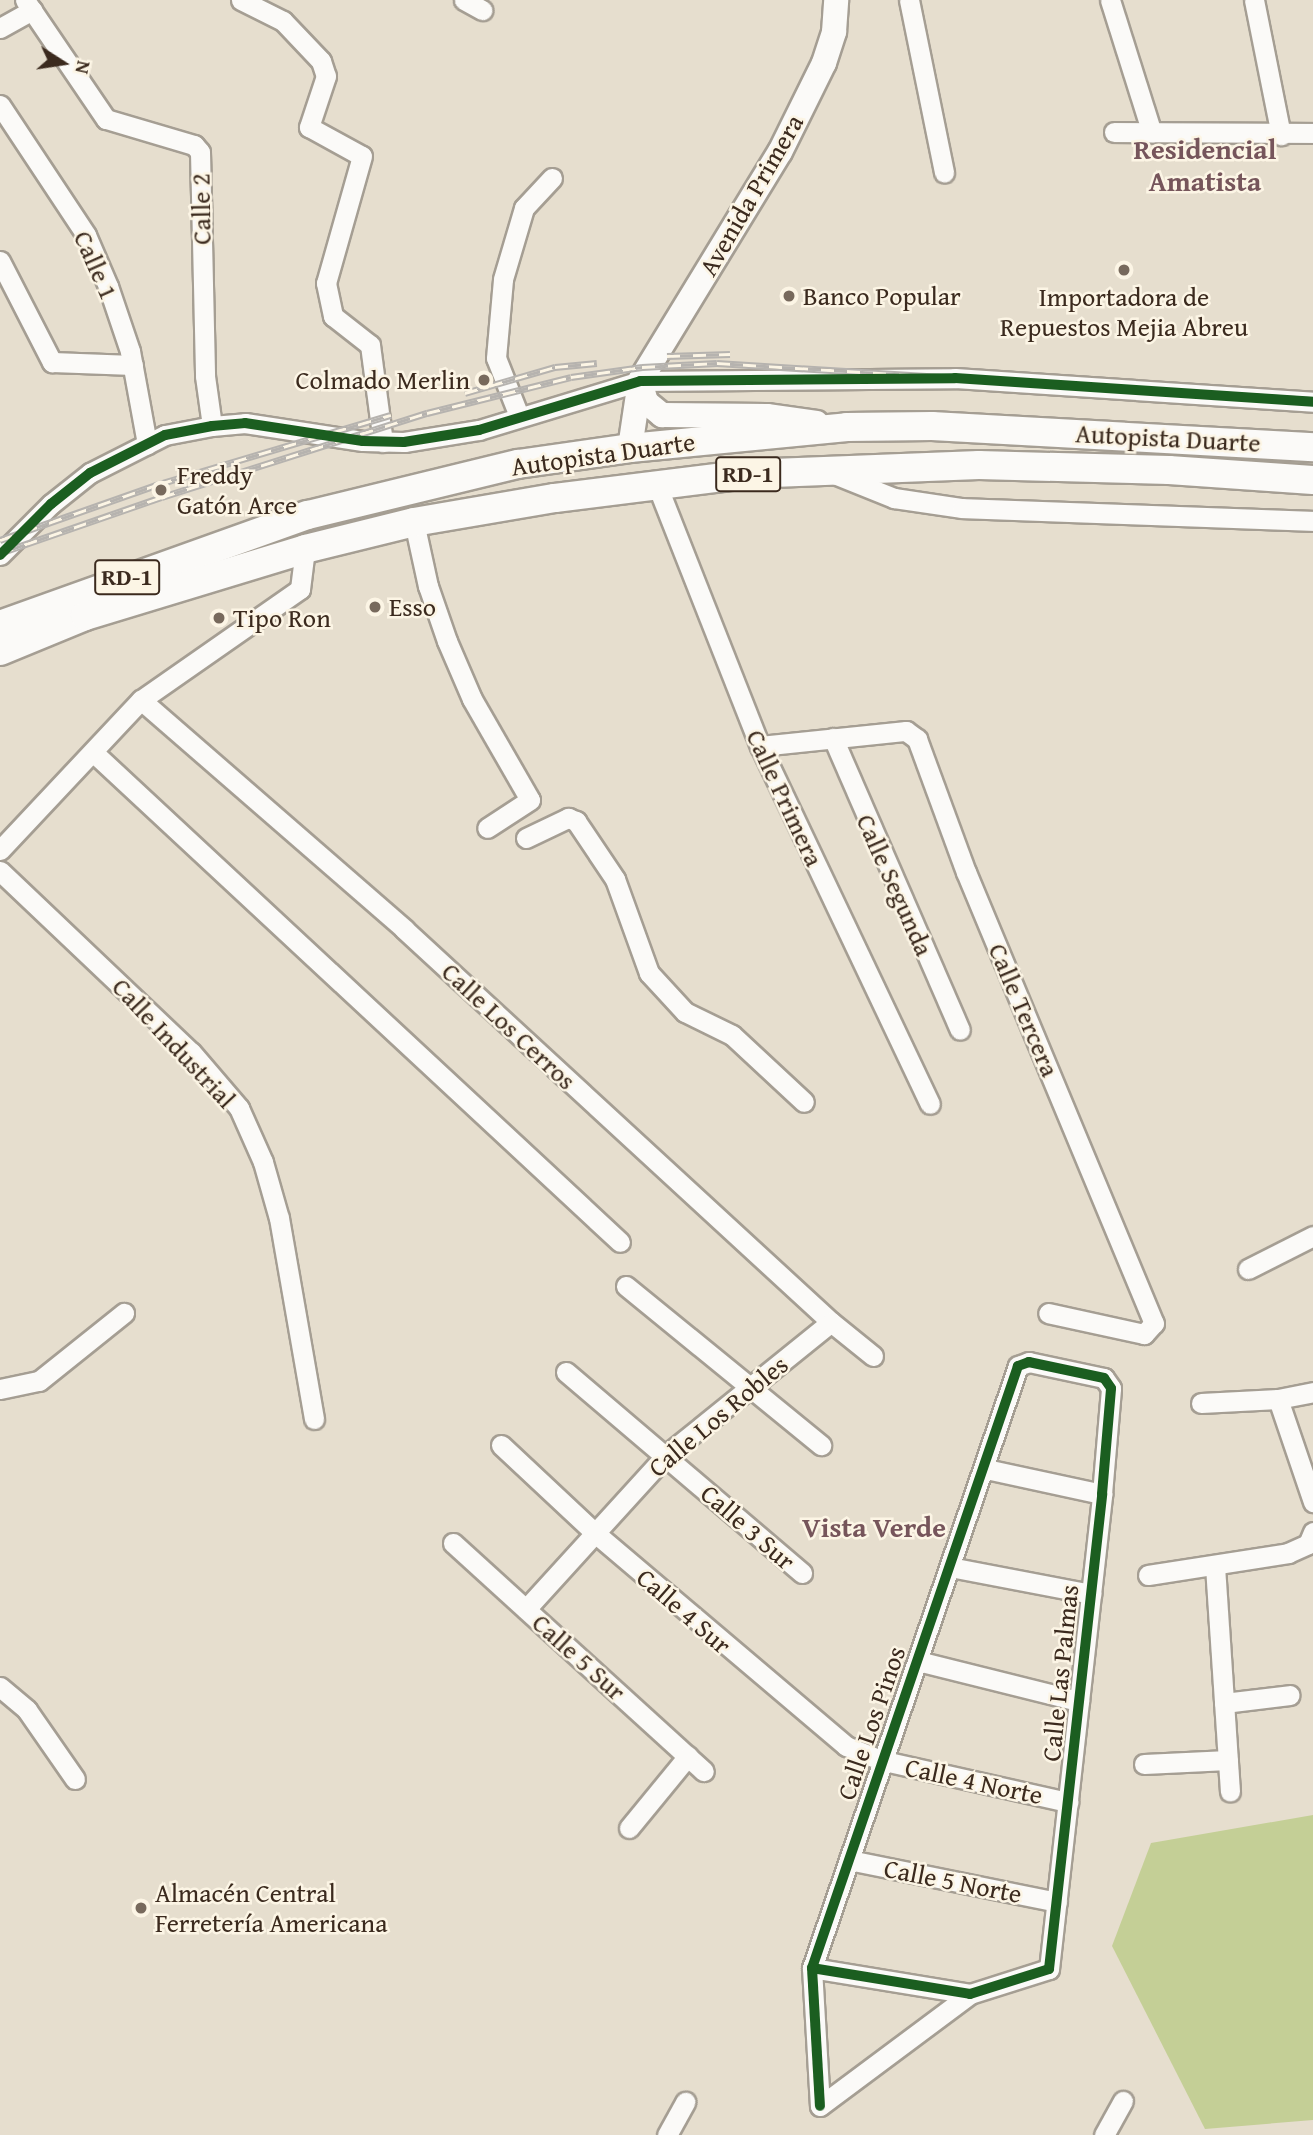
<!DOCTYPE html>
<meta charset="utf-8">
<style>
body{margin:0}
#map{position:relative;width:1313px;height:2135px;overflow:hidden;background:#e6dece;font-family:"Gentium Book Plus",serif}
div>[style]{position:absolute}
.green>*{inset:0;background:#c4cf96}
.roads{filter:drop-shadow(2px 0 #a59e93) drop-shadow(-2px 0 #a59e93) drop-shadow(0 2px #a59e93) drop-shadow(0 -2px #a59e93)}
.minor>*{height:19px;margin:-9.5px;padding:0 9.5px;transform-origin:9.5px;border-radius:9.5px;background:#fbfaf8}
.major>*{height:24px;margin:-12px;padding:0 12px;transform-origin:12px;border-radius:12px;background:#fbfaf8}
.highway>*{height:28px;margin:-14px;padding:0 14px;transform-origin:14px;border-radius:14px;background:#fbfaf8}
.rail>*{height:7px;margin-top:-3.5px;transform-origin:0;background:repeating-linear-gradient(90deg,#fcf5e5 0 13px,#b6b3af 0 26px);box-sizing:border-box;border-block:2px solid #b6b3af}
.cycleway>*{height:10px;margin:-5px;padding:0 5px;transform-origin:5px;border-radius:5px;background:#1b5e20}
.dots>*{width:19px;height:19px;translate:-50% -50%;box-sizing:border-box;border:4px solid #fcf5e5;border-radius:50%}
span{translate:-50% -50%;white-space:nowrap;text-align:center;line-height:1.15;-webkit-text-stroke:5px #fcf5e5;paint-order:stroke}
.shield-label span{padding:2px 5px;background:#fcf5e5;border:2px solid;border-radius:5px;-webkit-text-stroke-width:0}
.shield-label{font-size:24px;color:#3b2a1e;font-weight:700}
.street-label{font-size:26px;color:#3b2a1e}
.poi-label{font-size:26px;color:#3b2a1e}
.left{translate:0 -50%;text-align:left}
.right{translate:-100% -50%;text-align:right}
.neighbourhood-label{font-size:28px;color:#76555b;font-weight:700}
.north{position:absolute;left:28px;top:28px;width:70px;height:70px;-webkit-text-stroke:5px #fcf5e5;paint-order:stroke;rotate:102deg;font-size:19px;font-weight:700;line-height:28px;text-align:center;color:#3b2a1e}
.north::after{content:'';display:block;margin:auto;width:24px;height:32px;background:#3b2a1e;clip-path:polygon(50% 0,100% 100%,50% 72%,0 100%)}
</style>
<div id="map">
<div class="green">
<div style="clip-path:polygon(1313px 1815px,1313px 2120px,1205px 2129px,1112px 1946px,1151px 1843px)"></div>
</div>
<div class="roads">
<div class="minor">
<div style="left:25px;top:0;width:144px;rotate:55.8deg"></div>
<div style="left:106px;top:119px;width:92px;rotate:16.5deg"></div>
<div style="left:194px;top:145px;width:9px;rotate:49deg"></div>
<div style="left:200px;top:152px;width:224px;rotate:88.7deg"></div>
<div style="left:205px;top:376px;width:50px;rotate:82deg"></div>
<div style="left:241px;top:0;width:47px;rotate:26.6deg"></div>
<div style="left:283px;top:21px;width:55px;rotate:46.5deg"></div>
<div style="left:321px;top:61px;width:16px;rotate:72deg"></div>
<div style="left:326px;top:76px;width:54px;rotate:108.4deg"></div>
<div style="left:309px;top:127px;width:60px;rotate:28.7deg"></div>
<div style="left:362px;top:156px;width:132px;rotate:105.8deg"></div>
<div style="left:326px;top:283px;width:34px;rotate:78deg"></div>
<div style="left:333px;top:316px;width:47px;rotate:38.1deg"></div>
<div style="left:370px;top:345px;width:98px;rotate:82.4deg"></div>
<div style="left:464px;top:0;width:21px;rotate:29deg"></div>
<div style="left:909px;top:0;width:176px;rotate:78.5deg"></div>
<div style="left:1110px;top:0;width:139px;rotate:72.5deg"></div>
<div style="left:1254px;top:0;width:138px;rotate:78.7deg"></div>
<div style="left:0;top:28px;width:37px;rotate:-29deg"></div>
<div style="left:0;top:105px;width:156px;rotate:56.5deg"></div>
<div style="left:86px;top:235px;width:56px;rotate:66.7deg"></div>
<div style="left:108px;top:286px;width:69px;rotate:71.3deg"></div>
<div style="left:130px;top:351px;width:95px;rotate:79.6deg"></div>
<div style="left:1114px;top:132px;width:199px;rotate:0.3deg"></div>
<div style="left:0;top:261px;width:114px;rotate:62.8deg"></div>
<div style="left:52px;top:362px;width:81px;rotate:2.1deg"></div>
<div style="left:519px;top:416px;width:62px;rotate:-111.6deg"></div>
<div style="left:496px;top:358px;width:79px;rotate:-84.9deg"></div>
<div style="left:503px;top:279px;width:74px;rotate:-73.5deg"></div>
<div style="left:524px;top:208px;width:41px;rotate:-47deg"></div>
<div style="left:834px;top:474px;width:65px;rotate:21.8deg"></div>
<div style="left:894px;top:498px;width:69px;rotate:8.4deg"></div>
<div style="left:962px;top:508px;width:351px;rotate:2.1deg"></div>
<div style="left:657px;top:485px;width:281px;rotate:68.5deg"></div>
<div style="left:760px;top:746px;width:396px;rotate:64.6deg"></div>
<div style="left:414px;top:522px;width:66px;rotate:77.7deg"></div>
<div style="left:428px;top:586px;width:58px;rotate:70.9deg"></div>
<div style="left:447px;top:641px;width:63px;rotate:66.7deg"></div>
<div style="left:472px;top:699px;width:116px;rotate:60.1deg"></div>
<div style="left:530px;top:800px;width:51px;rotate:146.9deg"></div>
<div style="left:0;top:555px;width:72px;rotate:-45deg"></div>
<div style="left:51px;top:504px;width:50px;rotate:-38.5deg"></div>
<div style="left:90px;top:473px;width:84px;rotate:-26.9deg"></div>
<div style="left:165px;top:435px;width:48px;rotate:-10.8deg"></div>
<div style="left:212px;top:426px;width:33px;rotate:-5deg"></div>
<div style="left:245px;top:423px;width:119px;rotate:8.7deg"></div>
<div style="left:363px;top:441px;width:41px;rotate:1.4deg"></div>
<div style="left:404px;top:442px;width:76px;rotate:-9.1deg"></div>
<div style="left:479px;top:430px;width:168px;rotate:-16.9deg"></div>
<div style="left:640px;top:381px;width:315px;rotate:-0.5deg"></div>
<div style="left:955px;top:378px;width:359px;rotate:3.8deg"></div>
<div style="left:141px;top:700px;width:349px;rotate:41deg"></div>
<div style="left:404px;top:929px;width:580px;rotate:42.63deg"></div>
<div style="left:831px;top:1322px;width:54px;rotate:39deg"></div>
<div style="left:833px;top:738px;width:318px;rotate:66.5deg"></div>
<div style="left:760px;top:746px;width:147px;rotate:-5.9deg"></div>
<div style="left:906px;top:731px;width:14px;rotate:36deg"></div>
<div style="left:917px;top:739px;width:142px;rotate:69.8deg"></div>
<div style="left:966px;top:872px;width:489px;rotate:67.4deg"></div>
<div style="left:1154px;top:1323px;width:15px;rotate:132deg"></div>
<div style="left:1144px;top:1334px;width:98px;rotate:-167.7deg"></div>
<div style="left:94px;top:753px;width:718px;rotate:42.91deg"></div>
<div style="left:526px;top:838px;width:47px;rotate:-25.5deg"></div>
<div style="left:568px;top:818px;width:9px;rotate:21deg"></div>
<div style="left:576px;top:821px;width:70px;rotate:56.1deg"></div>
<div style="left:615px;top:879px;width:100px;rotate:70.1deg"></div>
<div style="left:649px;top:973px;width:53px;rotate:47.3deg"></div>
<div style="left:685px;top:1012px;width:52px;rotate:26.1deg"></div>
<div style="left:732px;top:1035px;width:98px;rotate:42.9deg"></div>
<div style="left:0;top:850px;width:206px;rotate:-46.8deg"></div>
<div style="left:141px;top:700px;width:194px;rotate:-34.9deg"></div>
<div style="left:300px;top:589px;width:40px;rotate:-82.9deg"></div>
<div style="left:0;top:871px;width:263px;rotate:43.5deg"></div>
<div style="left:191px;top:1052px;width:74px;rotate:49.4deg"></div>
<div style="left:239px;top:1108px;width:59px;rotate:66deg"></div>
<div style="left:263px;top:1162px;width:58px;rotate:74.1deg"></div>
<div style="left:279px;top:1218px;width:204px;rotate:80.1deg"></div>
<div style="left:1248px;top:1269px;width:73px;rotate:-26.9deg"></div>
<div style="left:626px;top:1286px;width:252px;rotate:39.2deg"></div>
<div style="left:566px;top:1372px;width:310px;rotate:40.4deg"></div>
<div style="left:0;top:1389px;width:40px;rotate:-12deg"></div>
<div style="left:39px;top:1381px;width:109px;rotate:-38.7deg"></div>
<div style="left:1278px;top:1399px;width:109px;rotate:71.2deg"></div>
<div style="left:1201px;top:1403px;width:77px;rotate:-3deg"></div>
<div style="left:1278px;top:1399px;width:36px;rotate:-11deg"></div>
<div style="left:501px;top:1445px;width:129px;rotate:43.1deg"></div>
<div style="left:595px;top:1533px;width:329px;rotate:40.3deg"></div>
<div style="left:846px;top:1746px;width:37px;rotate:22deg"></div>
<div style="left:880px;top:1760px;width:193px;rotate:12.6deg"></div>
<div style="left:986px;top:1469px;width:119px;rotate:12.2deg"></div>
<div style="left:453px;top:1543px;width:339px;rotate:42.3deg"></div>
<div style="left:1215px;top:1566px;width:226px;rotate:86.2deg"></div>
<div style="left:950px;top:1567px;width:144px;rotate:10.8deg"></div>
<div style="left:1148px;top:1575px;width:142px;rotate:-8.9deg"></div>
<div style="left:1288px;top:1553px;width:22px;rotate:-24deg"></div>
<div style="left:1308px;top:1544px;width:13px;rotate:-67deg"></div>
<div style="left:526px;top:1609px;width:207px;rotate:-47.7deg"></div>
<div style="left:665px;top:1456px;width:213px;rotate:-38.9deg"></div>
<div style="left:918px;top:1661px;width:166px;rotate:14deg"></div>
<div style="left:0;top:1687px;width:35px;rotate:40deg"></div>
<div style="left:27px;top:1710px;width:84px;rotate:55.2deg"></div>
<div style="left:1224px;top:1703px;width:66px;rotate:-6.9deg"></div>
<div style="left:1144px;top:1764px;width:84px;rotate:-2.7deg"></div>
<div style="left:629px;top:1828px;width:93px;rotate:-50.7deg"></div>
<div style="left:849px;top:1860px;width:212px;rotate:11.4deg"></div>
<div style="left:812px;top:1968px;width:160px;rotate:9.3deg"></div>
<div style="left:970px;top:1994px;width:83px;rotate:-17.6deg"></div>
<div style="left:1049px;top:1969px;width:478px;rotate:-83.6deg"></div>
<div style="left:1102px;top:1494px;width:106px;rotate:-85.1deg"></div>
<div style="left:1111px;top:1388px;width:12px;rotate:-125deg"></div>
<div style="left:1104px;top:1378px;width:77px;rotate:-168deg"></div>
<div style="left:1029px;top:1362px;width:12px;rotate:160deg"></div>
<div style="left:1018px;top:1366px;width:636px;rotate:108.89deg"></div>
<div style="left:812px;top:1968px;width:138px;rotate:86.7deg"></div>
<div style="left:820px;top:2106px;width:187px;rotate:-36.7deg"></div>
<div style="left:667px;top:2135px;width:38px;rotate:-61deg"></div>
<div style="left:1104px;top:2135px;width:39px;rotate:-61deg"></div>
</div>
<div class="major">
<div style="left:640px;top:381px;width:22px;rotate:74deg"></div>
<div style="left:646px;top:402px;width:21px;rotate:39deg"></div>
<div style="left:662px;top:415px;width:105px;rotate:0.5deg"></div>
<div style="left:767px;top:416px;width:50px;rotate:8deg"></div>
<div style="left:630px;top:448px;width:68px;rotate:-81.5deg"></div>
<div style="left:640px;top:381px;width:268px;rotate:-58.6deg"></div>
<div style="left:780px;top:152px;width:99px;rotate:-63.7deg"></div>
<div style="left:824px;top:63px;width:33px;rotate:-72deg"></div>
<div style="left:834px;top:32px;width:32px;rotate:-86deg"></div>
</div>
<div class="highway">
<div style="left:0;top:625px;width:327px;rotate:-19.7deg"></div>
<div style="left:308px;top:515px;width:216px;rotate:-13.7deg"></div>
<div style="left:518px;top:464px;width:113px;rotate:-8.1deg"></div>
<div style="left:630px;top:448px;width:218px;rotate:-5.5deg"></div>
<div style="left:847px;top:427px;width:85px;rotate:-0.7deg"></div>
<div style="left:932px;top:426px;width:382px;rotate:3.2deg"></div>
<div style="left:0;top:651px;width:92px;rotate:-22.4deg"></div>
<div style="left:85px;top:616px;width:230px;rotate:-16.9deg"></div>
<div style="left:305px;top:549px;width:112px;rotate:-13.9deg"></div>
<div style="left:414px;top:522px;width:143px;rotate:-9.7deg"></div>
<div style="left:555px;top:498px;width:193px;rotate:-7.1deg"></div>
<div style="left:747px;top:474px;width:232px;rotate:-2.2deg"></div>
<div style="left:979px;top:465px;width:190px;rotate:1.5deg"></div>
<div style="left:1169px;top:470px;width:144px;rotate:4deg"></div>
</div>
</div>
<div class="rail">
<div style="left:667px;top:356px;width:63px;rotate:-1.8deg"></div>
<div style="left:465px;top:393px;width:94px;rotate:-16.1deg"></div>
<div style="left:555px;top:367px;width:42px;rotate:-5.4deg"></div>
<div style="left:0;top:540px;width:169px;rotate:-19.4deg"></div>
<div style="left:159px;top:484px;width:242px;rotate:-16.6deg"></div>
<div style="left:0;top:553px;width:171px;rotate:-19.1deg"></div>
<div style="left:162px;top:497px;width:278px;rotate:-17.6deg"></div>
<div style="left:427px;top:413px;width:148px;rotate:-14deg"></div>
<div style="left:571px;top:377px;width:72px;rotate:-8deg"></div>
<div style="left:642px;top:367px;width:75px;rotate:-3.1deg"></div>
<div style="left:717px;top:363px;width:597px;rotate:3.55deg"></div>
</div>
<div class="cycleway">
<div style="left:0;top:555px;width:72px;rotate:-45deg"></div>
<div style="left:51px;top:504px;width:50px;rotate:-38.5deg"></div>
<div style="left:90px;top:473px;width:84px;rotate:-26.9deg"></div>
<div style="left:165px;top:435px;width:48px;rotate:-10.8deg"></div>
<div style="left:212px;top:426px;width:33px;rotate:-5deg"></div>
<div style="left:245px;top:423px;width:119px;rotate:8.7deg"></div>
<div style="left:363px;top:441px;width:41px;rotate:1.4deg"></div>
<div style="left:404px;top:442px;width:76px;rotate:-9.1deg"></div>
<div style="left:479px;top:430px;width:168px;rotate:-16.9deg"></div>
<div style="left:640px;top:381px;width:315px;rotate:-0.5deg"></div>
<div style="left:955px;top:378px;width:359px;rotate:3.8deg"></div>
<div style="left:812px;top:1968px;width:160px;rotate:9.3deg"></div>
<div style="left:970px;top:1994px;width:83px;rotate:-17.6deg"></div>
<div style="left:1049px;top:1969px;width:478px;rotate:-83.6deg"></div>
<div style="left:1102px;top:1494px;width:106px;rotate:-85.1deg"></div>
<div style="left:1111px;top:1388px;width:12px;rotate:-125deg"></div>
<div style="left:1104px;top:1378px;width:77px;rotate:-168deg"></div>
<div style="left:1029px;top:1362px;width:12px;rotate:160deg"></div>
<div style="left:1018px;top:1366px;width:636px;rotate:108.89deg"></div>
<div style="left:812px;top:1968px;width:138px;rotate:86.7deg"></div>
</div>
<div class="dots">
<div style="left:1124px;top:270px;background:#77695c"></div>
<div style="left:789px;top:296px;background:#77695c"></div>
<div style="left:484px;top:380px;background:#77695c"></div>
<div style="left:161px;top:490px;background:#77695c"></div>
<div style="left:375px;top:607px;background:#77695c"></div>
<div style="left:219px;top:618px;background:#77695c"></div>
<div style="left:141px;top:1908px;background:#77695c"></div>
</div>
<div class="shield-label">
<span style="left:748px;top:474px">RD-1</span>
<span style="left:127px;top:577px">RD-1</span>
</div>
<div class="street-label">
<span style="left:751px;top:195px;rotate:-60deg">Avenida Primera</span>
<span style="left:201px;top:209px;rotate:-91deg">Calle 2</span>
<span style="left:96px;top:265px;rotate:66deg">Calle 1</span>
<span style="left:1168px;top:438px;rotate:3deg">Autopista Duarte</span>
<span style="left:603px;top:454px;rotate:-8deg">Autopista Duarte</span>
<span style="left:785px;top:798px;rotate:65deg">Calle Primera</span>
<span style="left:895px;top:885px;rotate:66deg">Calle Segunda</span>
<span style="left:1024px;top:1010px;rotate:67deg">Calle Tercera</span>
<span style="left:509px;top:1026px;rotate:43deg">Calle Los Cerros</span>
<span style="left:174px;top:1043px;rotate:47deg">Calle Industrial</span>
<span style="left:718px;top:1416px;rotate:-40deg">Calle Los Robles</span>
<span style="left:748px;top:1527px;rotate:41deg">Calle 3 Sur</span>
<span style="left:684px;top:1611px;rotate:41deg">Calle 4 Sur</span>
<span style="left:579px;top:1657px;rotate:42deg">Calle 5 Sur</span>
<span style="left:1060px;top:1673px;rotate:-84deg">Calle Las Palmas</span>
<span style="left:871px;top:1723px;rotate:-71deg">Calle Los Pinos</span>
<span style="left:974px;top:1781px;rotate:12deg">Calle 4 Norte</span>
<span style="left:953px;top:1881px;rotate:11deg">Calle 5 Norte</span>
</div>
<div class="poi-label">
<span class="left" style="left:803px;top:296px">Banco Popular</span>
<span style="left:1124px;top:312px">Importadora de<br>Repuestos Mejia Abreu</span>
<span class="right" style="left:470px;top:380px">Colmado Merlin</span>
<span class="left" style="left:177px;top:490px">Freddy<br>Gatón Arce</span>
<span class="left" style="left:389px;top:607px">Esso</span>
<span class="left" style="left:233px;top:618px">Tipo Ron</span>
<span class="left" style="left:155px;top:1908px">Almacén Central<br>Ferretería Americana</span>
</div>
<div class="neighbourhood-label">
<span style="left:1205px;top:165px">Residencial<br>Amatista</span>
<span style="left:874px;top:1527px">Vista Verde</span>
</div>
<div class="north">N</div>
</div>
